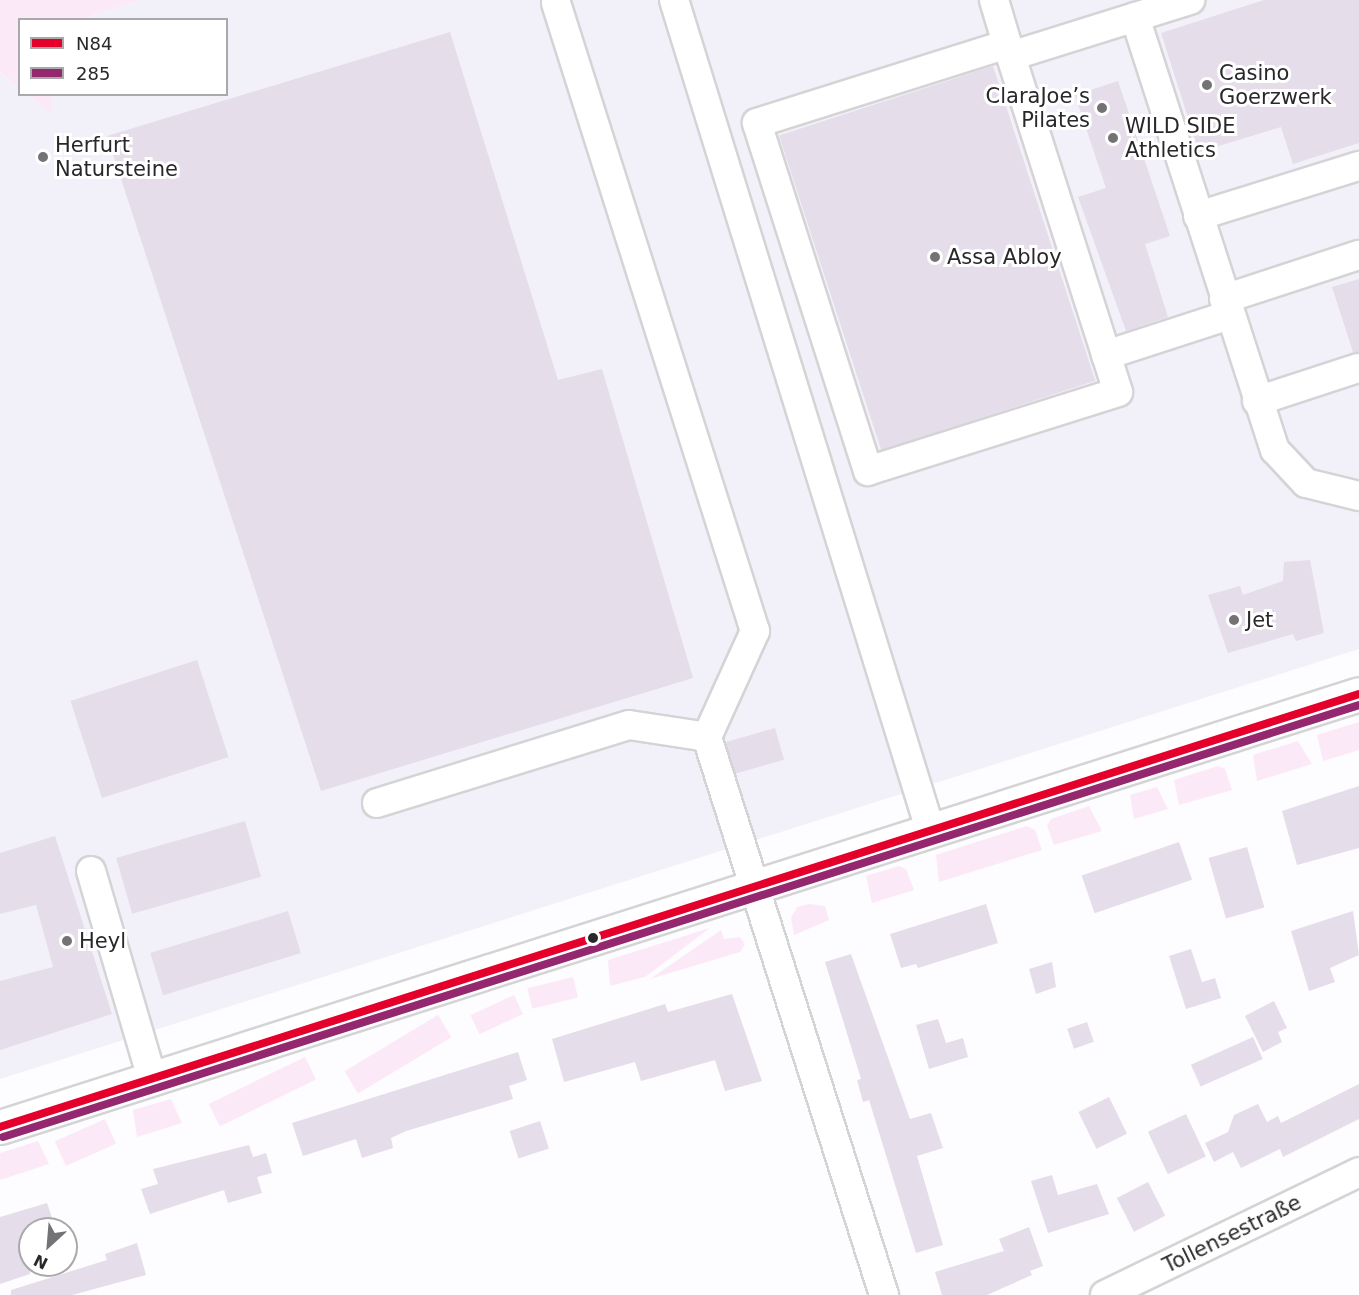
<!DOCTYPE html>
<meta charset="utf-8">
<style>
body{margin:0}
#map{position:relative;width:1359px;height:1295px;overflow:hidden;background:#fdfcfe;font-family:"DejaVu Sans",sans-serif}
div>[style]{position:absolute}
.built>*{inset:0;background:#f2f0f9}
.green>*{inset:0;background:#fce9f8;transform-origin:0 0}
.building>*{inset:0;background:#e6ddea;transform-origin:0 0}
.roads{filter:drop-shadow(2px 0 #d4d4d6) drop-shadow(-2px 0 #d4d4d6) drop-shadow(0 2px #d4d4d6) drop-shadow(0 -2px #d4d4d6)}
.minor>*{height:28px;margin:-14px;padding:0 14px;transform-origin:14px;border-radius:14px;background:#fff}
.major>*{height:33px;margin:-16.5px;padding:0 16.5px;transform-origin:16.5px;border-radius:16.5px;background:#fff}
.bus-1>*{height:8px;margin:-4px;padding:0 4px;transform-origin:4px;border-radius:4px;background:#e4002b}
.bus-2>*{height:8px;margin:-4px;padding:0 4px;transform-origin:4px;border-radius:4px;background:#95276e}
.dots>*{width:16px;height:16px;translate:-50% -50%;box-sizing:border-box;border:3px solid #fff;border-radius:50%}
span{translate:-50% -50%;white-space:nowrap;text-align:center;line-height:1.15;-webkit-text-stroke:6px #fff;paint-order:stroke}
.poi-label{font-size:21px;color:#28272a}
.left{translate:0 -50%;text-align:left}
.right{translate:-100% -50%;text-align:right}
.street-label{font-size:21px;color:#28272a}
.legend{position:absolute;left:18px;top:18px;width:210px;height:78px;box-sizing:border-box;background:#fff;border:2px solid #a9a9aa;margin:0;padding:8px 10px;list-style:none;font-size:18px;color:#28272a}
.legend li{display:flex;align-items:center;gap:12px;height:30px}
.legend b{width:30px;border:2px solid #a9a9aa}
.north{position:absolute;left:18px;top:1217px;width:60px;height:60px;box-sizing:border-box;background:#fff;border:2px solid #a9a9aa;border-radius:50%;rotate:206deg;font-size:16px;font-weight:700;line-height:24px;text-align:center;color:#28272a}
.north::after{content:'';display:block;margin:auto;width:21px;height:27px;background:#737274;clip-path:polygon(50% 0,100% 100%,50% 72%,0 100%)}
</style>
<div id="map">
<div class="built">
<div style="clip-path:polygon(140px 0,1359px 0,1359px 649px,0 1079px,0 72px,19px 88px,20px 94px,28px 95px,51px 113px,51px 95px,226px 94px,226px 20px,82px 19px)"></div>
</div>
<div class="green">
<div style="clip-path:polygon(0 0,140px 0,82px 19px,20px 20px,19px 88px,0 72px)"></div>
<div style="clip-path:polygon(28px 95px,51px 95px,52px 114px)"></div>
<div style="clip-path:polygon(1359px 722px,1359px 750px,1323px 761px,1317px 735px)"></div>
<div style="clip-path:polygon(1298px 741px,1312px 764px,1257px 781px,1253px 755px)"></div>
<div style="clip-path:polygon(1218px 766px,1225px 769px,1232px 790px,1179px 805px,1174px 780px)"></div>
<div style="clip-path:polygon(1157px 787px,1168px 809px,1134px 819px,1130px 795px)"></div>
<div style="clip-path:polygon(1089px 806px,1102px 831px,1054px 845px,1047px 826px,1051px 819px)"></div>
<div style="clip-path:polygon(1027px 826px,1035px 830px,1042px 850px,939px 882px,936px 855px)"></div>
<div style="clip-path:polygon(899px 866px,906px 869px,914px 890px,872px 903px,866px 876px)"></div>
<div style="clip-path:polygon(809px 904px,825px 906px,829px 920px,794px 935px,791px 918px,797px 907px)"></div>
<div style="clip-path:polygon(710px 928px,645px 977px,610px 986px,608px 960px)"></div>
<div style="clip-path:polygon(721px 930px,724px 939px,740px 937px,745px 944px,740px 952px,650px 979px)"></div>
<div style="left:573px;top:977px;width:21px;height:47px;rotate:76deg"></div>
<div style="left:514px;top:995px;width:21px;height:48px;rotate:65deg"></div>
<div style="left:438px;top:1015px;width:26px;height:109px;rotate:59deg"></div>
<div style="left:305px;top:1057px;width:25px;height:107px;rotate:64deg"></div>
<div style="clip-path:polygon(171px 1099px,182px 1123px,137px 1137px,133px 1110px)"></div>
<div style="left:105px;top:1119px;width:27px;height:55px;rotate:66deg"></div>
<div style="clip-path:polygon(38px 1141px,49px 1164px,0 1180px,0 1153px)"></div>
</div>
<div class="building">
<div style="clip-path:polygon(1264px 0,1359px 0,1359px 143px,1293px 164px,1281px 127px,1199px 152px,1161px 33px)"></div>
<div style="clip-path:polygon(450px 32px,558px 380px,602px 369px,693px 678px,321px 791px,107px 136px)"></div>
<div style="left:993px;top:66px;width:331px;height:225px;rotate:72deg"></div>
<div style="clip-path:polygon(1118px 81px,1170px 236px,1145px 244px,1168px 317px,1126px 331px,1078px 197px,1106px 188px,1075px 95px)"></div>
<div style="clip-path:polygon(1359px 279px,1359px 352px,1353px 352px,1332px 287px)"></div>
<div style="clip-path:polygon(1310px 560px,1324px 633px,1296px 641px,1293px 634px,1228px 653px,1208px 595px,1240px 586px,1243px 595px,1283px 581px,1284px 562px)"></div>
<div style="left:197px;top:660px;width:102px;height:133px;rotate:72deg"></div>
<div style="left:775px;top:728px;width:33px;height:51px;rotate:74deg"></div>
<div style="clip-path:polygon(1359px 786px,1359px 848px,1297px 865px,1282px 811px)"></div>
<div style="left:245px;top:821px;width:58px;height:134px;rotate:74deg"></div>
<div style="clip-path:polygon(55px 836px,112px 1014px,0 1050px,0 981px,53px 967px,36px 905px,0 914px,0 853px)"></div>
<div style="left:1179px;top:842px;width:40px;height:103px;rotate:71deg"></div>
<div style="left:1247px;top:847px;width:63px;height:40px;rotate:74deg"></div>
<div style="clip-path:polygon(986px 904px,998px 943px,918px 968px,916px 964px,901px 968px,890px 934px)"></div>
<div style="left:288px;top:911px;width:44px;height:144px;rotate:73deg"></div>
<div style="clip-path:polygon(1353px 911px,1359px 955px,1330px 968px,1335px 982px,1309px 991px,1291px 931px)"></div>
<div style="clip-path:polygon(1191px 949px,1202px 982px,1215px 978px,1221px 998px,1186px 1009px,1169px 956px)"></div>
<div style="clip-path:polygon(851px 954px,910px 1119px,931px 1113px,943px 1148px,917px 1156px,943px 1245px,916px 1253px,869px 1100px,863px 1102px,857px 1080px,861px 1079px,825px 962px)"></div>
<div style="clip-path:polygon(1052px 962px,1056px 987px,1036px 994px,1029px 969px)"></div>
<div style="clip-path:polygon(732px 994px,762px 1081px,725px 1091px,715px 1060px,641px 1081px,635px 1062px,564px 1082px,552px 1039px,665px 1004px,668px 1012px)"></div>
<div style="clip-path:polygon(1274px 1001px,1287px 1028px,1278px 1032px,1282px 1042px,1263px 1052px,1245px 1016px)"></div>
<div style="clip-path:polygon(938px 1019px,946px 1043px,963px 1038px,968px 1057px,929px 1069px,916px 1025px)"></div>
<div style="left:1087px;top:1022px;width:21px;height:21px;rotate:71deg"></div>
<div style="left:1253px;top:1037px;width:24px;height:68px;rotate:66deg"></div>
<div style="clip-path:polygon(518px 1052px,527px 1080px,509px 1086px,513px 1099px,406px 1131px,391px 1138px,393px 1148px,362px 1158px,356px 1139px,303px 1156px,292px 1123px)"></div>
<div style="clip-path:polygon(1359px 1084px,1359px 1119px,1283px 1157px,1280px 1149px,1241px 1168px,1233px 1152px,1214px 1162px,1205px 1143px,1228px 1132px,1234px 1115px,1258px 1104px,1267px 1122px,1278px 1116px,1281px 1123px)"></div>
<div style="left:1109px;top:1097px;width:41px;height:34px;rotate:64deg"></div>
<div style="left:1186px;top:1114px;width:47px;height:42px;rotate:65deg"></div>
<div style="left:540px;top:1121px;width:29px;height:32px;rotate:72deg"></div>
<div style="clip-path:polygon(249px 1145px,253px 1157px,266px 1153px,272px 1173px,257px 1177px,262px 1193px,228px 1203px,224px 1190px,150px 1214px,141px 1189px,158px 1184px,153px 1169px)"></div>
<div style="clip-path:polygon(1052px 1175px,1058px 1195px,1097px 1184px,1109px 1214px,1048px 1233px,1031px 1181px)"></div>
<div style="left:1148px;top:1182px;width:38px;height:35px;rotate:63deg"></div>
<div style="clip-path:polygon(47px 1203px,56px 1229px,30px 1229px,30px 1274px,0 1284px,0 1217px)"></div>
<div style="clip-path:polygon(1029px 1227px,1043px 1266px,1030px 1271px,1032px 1275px,987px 1295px,942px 1295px,935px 1272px,1004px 1251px,999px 1239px)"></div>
<div style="clip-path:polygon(137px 1243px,146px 1275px,72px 1295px,11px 1295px,11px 1290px,107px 1260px,105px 1254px)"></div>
</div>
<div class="roads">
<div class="minor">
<div style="left:674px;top:0;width:868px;rotate:72.84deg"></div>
<div style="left:994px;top:0;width:46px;rotate:73.5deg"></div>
<div style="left:556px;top:3px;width:659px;rotate:72.42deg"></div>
<div style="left:755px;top:631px;width:116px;rotate:114.4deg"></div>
<div style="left:707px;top:737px;width:585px;rotate:72.4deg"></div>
<div style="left:1135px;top:17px;width:455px;rotate:72.1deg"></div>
<div style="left:1275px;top:450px;width:45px;rotate:46.8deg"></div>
<div style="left:1306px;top:483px;width:55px;rotate:13.8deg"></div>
<div style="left:1007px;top:44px;width:365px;rotate:72.3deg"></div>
<div style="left:1118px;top:392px;width:262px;rotate:162.5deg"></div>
<div style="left:868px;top:471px;width:365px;rotate:-107.7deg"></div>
<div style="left:757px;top:123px;width:262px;rotate:-17.5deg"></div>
<div style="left:1011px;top:56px;width:188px;rotate:-17.4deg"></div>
<div style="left:1198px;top:216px;width:169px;rotate:-17.3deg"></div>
<div style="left:1224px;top:299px;width:142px;rotate:-18.1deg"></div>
<div style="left:1106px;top:355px;width:129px;rotate:-18deg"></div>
<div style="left:1257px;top:401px;width:106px;rotate:-18.1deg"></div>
<div style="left:377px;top:803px;width:264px;rotate:-17.2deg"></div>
<div style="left:629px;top:725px;width:79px;rotate:8.7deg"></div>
<div style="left:91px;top:871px;width:216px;rotate:73.6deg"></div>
<div style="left:1105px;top:1295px;width:282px;rotate:-25.8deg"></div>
</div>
<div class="major">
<div style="left:0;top:1127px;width:1426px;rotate:-17.67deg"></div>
</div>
</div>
<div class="bus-1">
<div style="left:0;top:1127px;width:1426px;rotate:-17.67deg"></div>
</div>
<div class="bus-2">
<div style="left:3px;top:1137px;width:1423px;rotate:-17.67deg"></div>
</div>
<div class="dots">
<div style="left:1207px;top:85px;background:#737274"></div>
<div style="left:1102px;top:108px;background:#737274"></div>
<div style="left:1113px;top:138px;background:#737274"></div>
<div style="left:43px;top:157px;background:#737274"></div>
<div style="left:935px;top:257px;background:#737274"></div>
<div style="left:1234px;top:620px;background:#737274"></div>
<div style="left:593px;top:938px;background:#28272a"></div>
<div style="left:67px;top:941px;background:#737274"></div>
</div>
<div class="poi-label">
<span class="left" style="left:1219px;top:85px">Casino<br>Goerzwerk</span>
<span class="right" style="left:1090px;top:108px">ClaraJoe’s<br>Pilates</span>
<span class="left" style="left:1125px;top:138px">WILD SIDE<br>Athletics</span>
<span class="left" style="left:55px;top:157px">Herfurt<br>Natursteine</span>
<span class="left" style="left:947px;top:257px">Assa Abloy</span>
<span class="left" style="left:1246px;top:620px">Jet</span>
<span class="left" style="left:79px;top:941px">Heyl</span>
</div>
<div class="street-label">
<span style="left:1232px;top:1234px;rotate:-26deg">Tollensestraße</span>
</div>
<ul class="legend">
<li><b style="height:8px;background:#e4002b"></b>N84</li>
<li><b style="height:8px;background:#95276e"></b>285</li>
</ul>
<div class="north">N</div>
</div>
